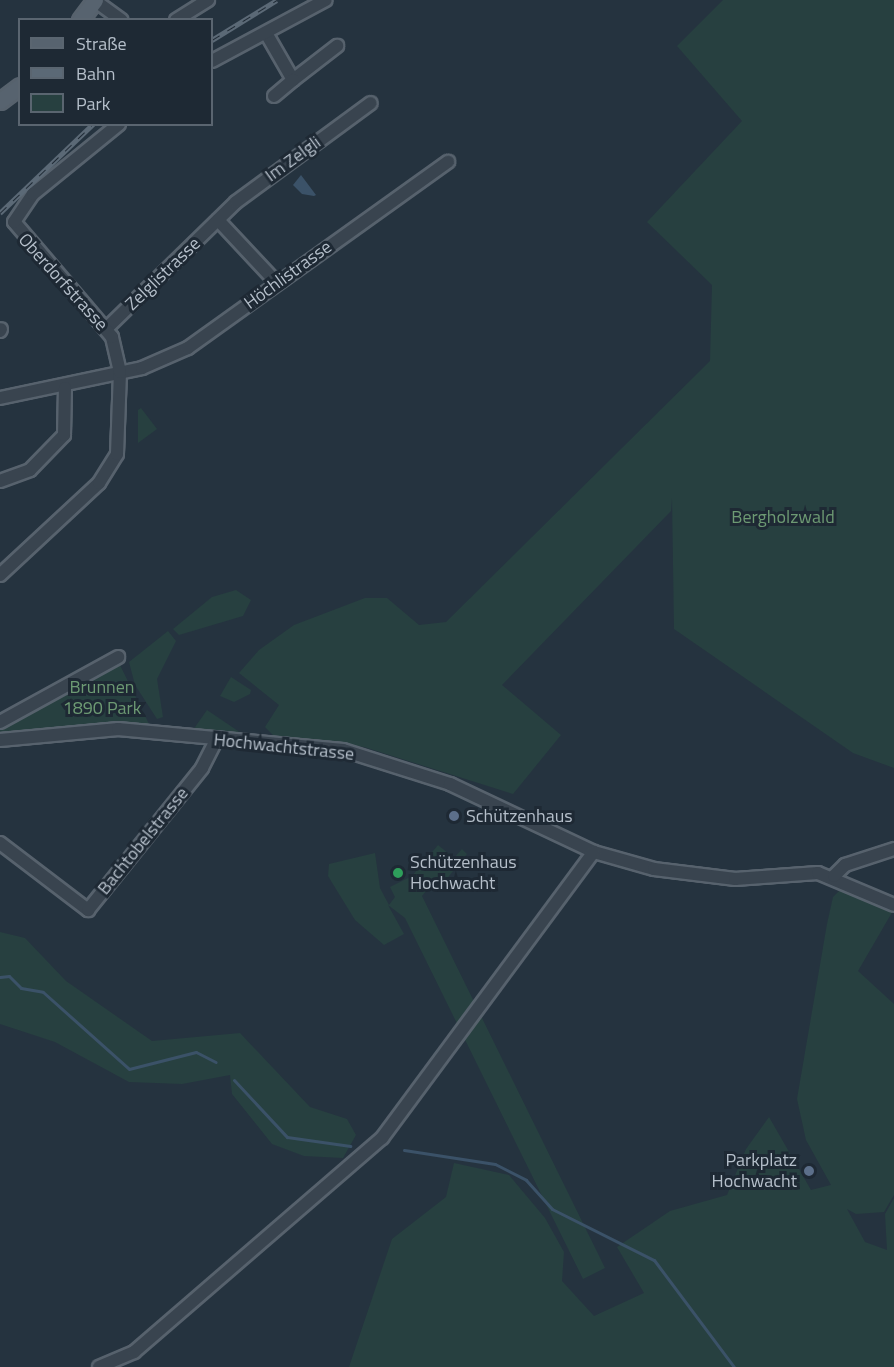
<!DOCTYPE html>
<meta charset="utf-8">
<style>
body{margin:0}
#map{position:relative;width:894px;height:1367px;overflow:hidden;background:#25333f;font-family:"Titillium Web",sans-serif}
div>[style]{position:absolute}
.green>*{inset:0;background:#274040}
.water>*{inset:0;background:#3b5268}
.stream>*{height:3px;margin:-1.5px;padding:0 1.5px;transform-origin:1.5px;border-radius:1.5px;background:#3b5268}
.roads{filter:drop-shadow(2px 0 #57626d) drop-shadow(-2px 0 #57626d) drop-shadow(0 2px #57626d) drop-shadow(0 -2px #57626d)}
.minor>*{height:12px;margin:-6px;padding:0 6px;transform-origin:6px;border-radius:6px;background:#39444f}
.major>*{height:15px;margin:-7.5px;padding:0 7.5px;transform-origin:7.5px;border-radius:7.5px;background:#57636f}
.rail>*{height:5px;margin-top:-2.5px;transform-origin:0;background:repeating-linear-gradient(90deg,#1e2934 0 9px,#5b6976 0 18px);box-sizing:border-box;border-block:2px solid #5b6976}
.dots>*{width:16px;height:16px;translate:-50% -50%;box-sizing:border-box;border:3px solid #1e2934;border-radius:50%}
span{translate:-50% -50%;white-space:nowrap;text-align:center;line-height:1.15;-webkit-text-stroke:6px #1e2934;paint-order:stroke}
.street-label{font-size:18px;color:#b5bfca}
.park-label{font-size:18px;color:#6d9a73}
.poi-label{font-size:18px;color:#b5bfca}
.left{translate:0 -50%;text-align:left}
.right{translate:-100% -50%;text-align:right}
.legend{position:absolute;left:18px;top:18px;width:195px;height:108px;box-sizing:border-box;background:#1e2934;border:2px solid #5a6570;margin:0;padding:8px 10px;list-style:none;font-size:18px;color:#b5bfca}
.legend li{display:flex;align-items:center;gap:12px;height:30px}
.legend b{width:30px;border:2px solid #5a6570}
</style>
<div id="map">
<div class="green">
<div style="clip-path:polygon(723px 0,894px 0,894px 768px,853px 753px,674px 629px,672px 498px,671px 511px,502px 685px,561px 735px,513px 794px,364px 747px,276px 738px,265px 727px,279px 705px,239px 673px,259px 650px,294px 625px,365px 598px,387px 598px,419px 625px,446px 622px,710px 361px,712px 285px,647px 222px,742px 121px,677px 46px)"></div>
<div style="clip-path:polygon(141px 408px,157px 429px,138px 443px,138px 410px)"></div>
<div style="clip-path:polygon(236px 590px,251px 600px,243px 616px,179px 635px,173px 629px,212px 597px)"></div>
<div style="clip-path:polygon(168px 631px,176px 641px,157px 679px,163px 717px,157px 719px,135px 685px,129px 662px)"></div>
<div style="clip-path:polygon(118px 661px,151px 728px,108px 724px,0 735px,0 726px)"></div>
<div style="clip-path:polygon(231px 677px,251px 690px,250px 694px,234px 702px,220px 696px)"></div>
<div style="clip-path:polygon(207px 710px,241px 733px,193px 730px)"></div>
<div style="clip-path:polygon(438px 845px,454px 858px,462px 849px,467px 854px,445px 881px,438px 877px,422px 896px,605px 1268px,583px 1279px,405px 918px,388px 905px,404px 934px,384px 945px,355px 920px,328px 876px,329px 864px,375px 853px,380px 888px,389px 905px,395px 897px,390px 887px,412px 876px)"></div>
<div style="clip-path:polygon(839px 891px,864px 892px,894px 909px,858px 971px,894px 1004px,894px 1195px,884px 1212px,856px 1214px,847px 1209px,865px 1242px,887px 1250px,885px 1214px,894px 1198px,894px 1367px,349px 1367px,392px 1239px,446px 1197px,454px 1163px,509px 1175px,545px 1218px,564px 1252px,562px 1281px,594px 1316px,644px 1293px,617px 1247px,670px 1211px,727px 1195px,746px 1149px,769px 1117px,811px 1190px,831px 1185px,806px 1140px,797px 1099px,827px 924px,833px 897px)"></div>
<div style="clip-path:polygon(0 932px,25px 938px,66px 981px,152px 1041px,240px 1033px,310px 1107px,347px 1119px,356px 1135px,343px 1158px,304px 1156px,272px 1144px,232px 1094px,230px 1075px,182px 1084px,129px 1082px,55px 1042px,0 1024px)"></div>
</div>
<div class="water">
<div style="clip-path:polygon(301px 175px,316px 195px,314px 196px,302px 194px,293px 185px)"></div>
</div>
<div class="stream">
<div style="left:0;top:977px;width:9px;rotate:-6deg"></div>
<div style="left:9px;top:976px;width:17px;rotate:45deg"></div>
<div style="left:21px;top:988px;width:22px;rotate:10deg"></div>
<div style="left:43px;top:992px;width:115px;rotate:41.8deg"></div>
<div style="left:129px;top:1069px;width:69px;rotate:-14.2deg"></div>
<div style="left:196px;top:1052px;width:22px;rotate:27deg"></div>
<div style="left:234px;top:1080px;width:78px;rotate:47.1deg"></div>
<div style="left:287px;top:1137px;width:64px;rotate:8.1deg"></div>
<div style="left:404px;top:1150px;width:92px;rotate:8.7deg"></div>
<div style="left:495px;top:1164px;width:35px;rotate:27deg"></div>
<div style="left:526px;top:1180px;width:39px;rotate:48deg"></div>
<div style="left:552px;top:1209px;width:114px;rotate:26.6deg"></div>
<div style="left:654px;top:1260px;width:134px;rotate:53.2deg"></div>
</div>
<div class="roads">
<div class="minor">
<div style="left:94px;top:0;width:34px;rotate:36deg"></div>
<div style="left:176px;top:20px;width:38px;rotate:-32deg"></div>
<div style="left:266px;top:33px;width:54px;rotate:60.1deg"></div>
<div style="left:293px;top:80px;width:56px;rotate:-37.7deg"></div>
<div style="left:212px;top:61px;width:129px;rotate:-28.2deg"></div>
<div style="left:274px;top:96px;width:25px;rotate:-40deg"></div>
<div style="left:218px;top:220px;width:86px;rotate:46.9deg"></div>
<div style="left:107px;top:328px;width:180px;rotate:-44.3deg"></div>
<div style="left:236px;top:202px;width:167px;rotate:-36.3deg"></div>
<div style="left:0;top:331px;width:2px;rotate:-63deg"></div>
<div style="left:0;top:398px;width:145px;rotate:-11.9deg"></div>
<div style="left:142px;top:368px;width:50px;rotate:-23.5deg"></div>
<div style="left:188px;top:348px;width:320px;rotate:-35.6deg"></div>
<div style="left:0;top:481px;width:32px;rotate:-20deg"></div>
<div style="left:30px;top:470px;width:49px;rotate:-45.8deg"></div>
<div style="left:64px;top:435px;width:47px;rotate:-88.8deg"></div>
<div style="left:0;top:575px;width:135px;rotate:-42.9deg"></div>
<div style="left:99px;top:483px;width:34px;rotate:-58deg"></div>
<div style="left:117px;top:454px;width:82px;rotate:-87.9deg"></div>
<div style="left:120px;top:372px;width:36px;rotate:-103deg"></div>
<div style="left:112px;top:337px;width:151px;rotate:-130.4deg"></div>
<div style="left:14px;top:222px;width:34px;rotate:-56deg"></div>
<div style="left:33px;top:194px;width:111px;rotate:-39.1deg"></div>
<div style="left:0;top:722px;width:135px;rotate:-28.8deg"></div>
<div style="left:0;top:740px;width:119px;rotate:-5.3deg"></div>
<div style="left:118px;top:729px;width:226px;rotate:5.3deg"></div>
<div style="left:343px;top:750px;width:112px;rotate:17.6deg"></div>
<div style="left:450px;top:784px;width:159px;rotate:25.3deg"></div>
<div style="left:594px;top:852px;width:62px;rotate:15.8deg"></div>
<div style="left:654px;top:869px;width:82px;rotate:7deg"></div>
<div style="left:735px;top:879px;width:83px;rotate:-4.1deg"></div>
<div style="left:818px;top:873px;width:82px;rotate:22.8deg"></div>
<div style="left:0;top:843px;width:111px;rotate:37.3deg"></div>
<div style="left:88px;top:910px;width:182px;rotate:-51.2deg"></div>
<div style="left:202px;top:768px;width:33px;rotate:-63deg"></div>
<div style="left:834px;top:876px;width:16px;rotate:-45deg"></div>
<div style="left:845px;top:865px;width:52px;rotate:-18.1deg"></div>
<div style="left:99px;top:1367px;width:38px;rotate:-23deg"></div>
<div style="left:134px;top:1352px;width:328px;rotate:-40.8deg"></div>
<div style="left:382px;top:1138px;width:356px;rotate:-53.5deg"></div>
</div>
<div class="major">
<div style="left:80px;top:20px;width:25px;rotate:-53deg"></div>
<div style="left:0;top:101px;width:25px;rotate:-37deg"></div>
</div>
</div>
<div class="rail">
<div style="left:212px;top:40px;width:76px;rotate:-31.6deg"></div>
<div style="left:0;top:213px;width:129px;rotate:-43.7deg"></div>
</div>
<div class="dots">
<div style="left:454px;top:816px;background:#5c6f8a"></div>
<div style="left:398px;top:873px;background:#2e9e5b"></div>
<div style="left:809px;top:1171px;background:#5c6f8a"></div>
</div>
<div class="street-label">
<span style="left:293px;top:159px;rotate:-36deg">Im Zelgli</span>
<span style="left:163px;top:274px;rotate:-44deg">Zelglistrasse</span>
<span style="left:288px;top:275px;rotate:-36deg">Höchlistrasse</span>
<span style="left:63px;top:282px;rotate:48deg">Oberdorfstrasse</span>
<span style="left:284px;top:747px;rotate:6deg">Hochwachtstrasse</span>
<span style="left:143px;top:841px;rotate:-51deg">Bachtobelstrasse</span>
</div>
<div class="park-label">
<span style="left:783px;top:517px">Bergholzwald</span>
<span style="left:102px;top:698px">Brunnen<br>1890 Park</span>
</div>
<div class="poi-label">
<span class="left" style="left:466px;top:816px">Schützenhaus</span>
<span class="left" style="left:410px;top:873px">Schützenhaus<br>Hochwacht</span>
<span class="right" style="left:797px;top:1171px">Parkplatz<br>Hochwacht</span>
</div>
<ul class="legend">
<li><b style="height:8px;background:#57636f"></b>Straße</li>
<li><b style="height:8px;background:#5b6976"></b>Bahn</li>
<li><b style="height:16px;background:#274040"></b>Park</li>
</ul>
</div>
